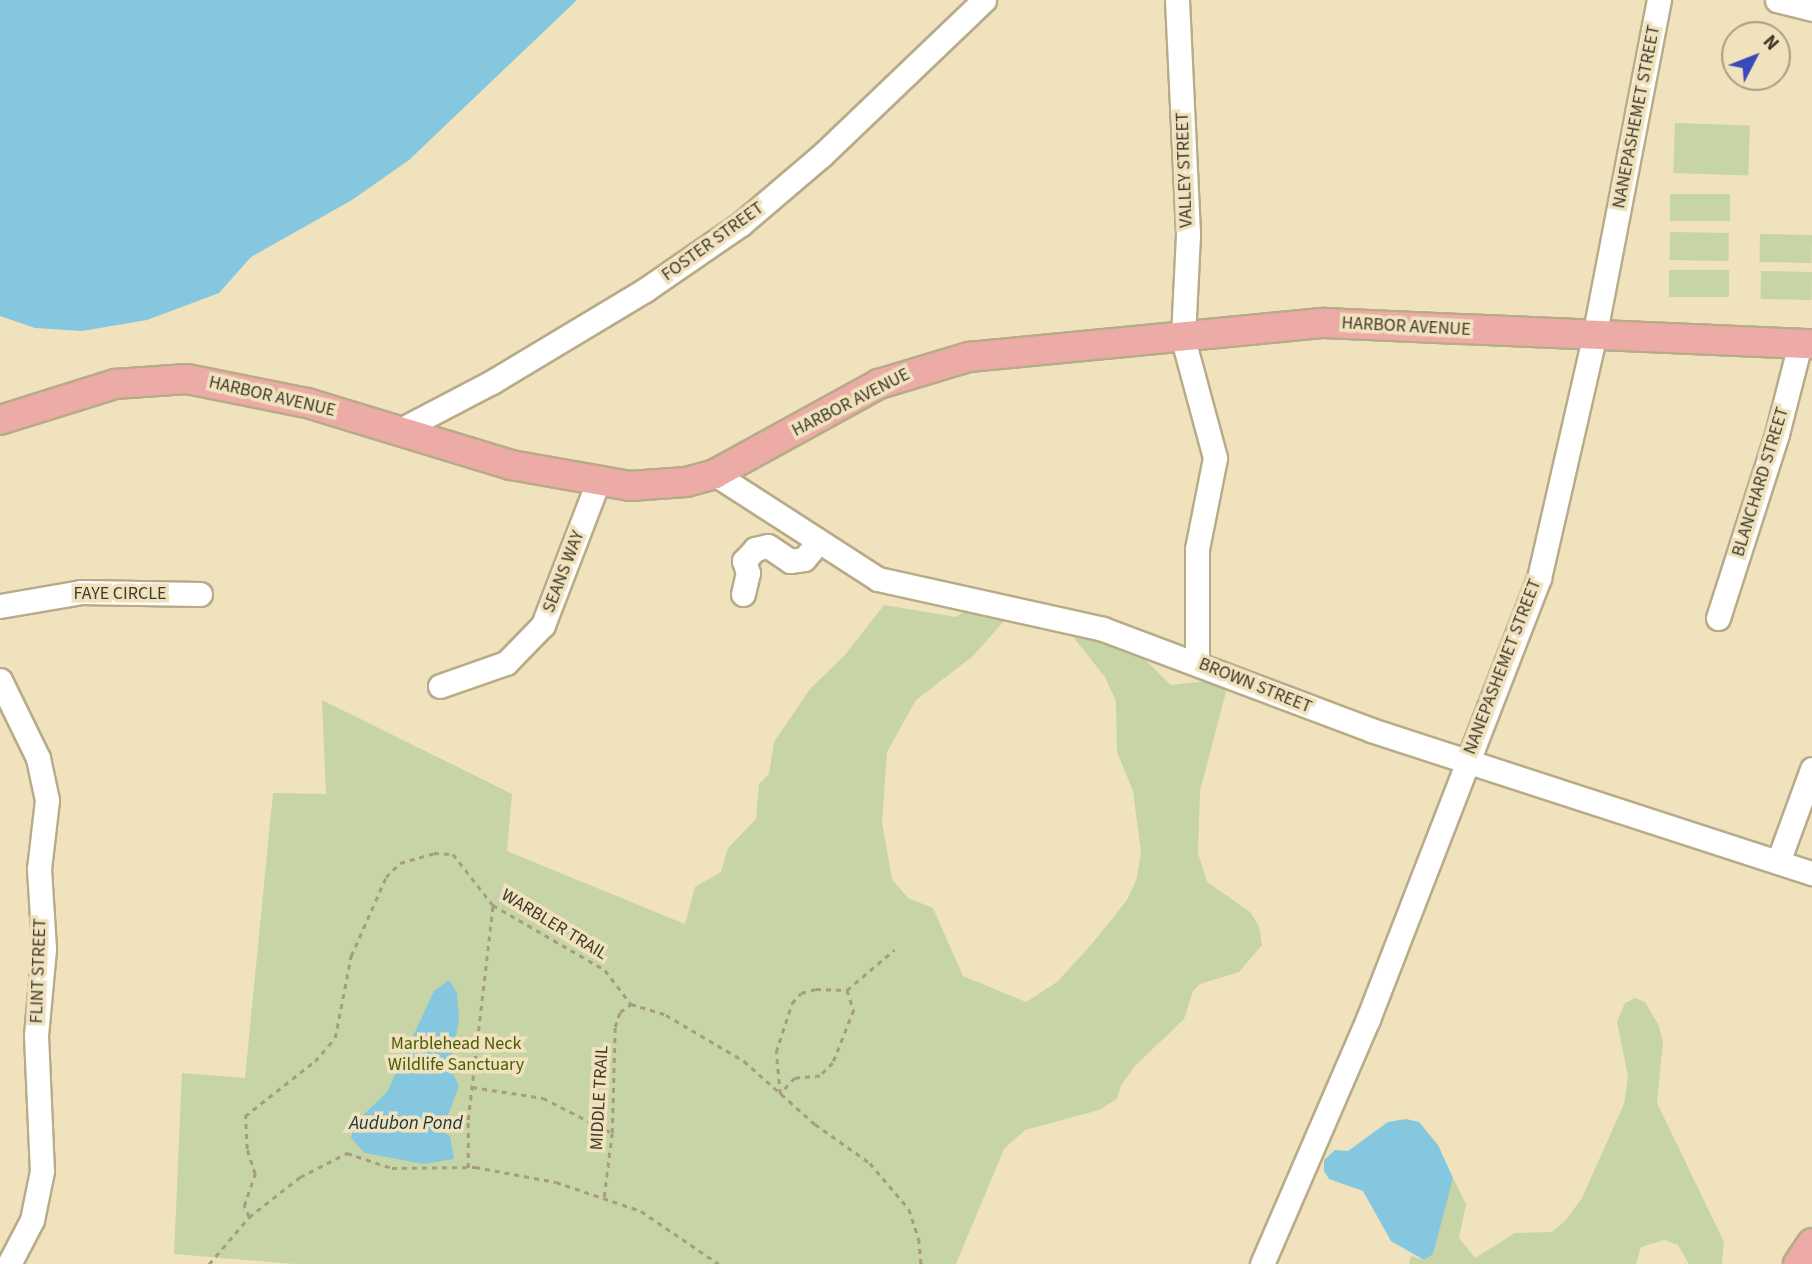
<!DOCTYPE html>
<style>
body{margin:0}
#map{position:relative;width:1812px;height:1264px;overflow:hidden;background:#efe2bd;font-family:"Source Sans 3",sans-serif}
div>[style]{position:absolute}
.green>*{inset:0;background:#c7d4a6;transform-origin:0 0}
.water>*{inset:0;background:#85c7de}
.path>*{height:2.5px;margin-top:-1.25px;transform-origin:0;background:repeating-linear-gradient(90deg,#a69c81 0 5px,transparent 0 10px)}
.roads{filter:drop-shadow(2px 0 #b8ab88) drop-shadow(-2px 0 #b8ab88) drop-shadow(0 2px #b8ab88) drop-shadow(0 -2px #b8ab88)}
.minor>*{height:23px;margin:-11.5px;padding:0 11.5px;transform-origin:11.5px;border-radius:11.5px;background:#fff}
.major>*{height:28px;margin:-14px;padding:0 14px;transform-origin:14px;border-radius:14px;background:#ecaba6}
span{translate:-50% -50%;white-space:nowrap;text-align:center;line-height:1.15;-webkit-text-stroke:7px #efe2bd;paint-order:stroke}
.street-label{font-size:18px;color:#3f392b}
.park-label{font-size:18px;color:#4d5c05}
.water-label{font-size:19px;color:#163640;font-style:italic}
.north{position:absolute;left:1721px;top:21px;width:70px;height:70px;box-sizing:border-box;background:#efe2bd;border:2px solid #a99e83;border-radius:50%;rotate:48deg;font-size:19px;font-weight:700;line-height:28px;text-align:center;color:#3f392b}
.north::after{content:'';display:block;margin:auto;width:24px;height:32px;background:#3749bb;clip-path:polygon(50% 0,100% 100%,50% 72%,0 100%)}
</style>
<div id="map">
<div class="green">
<div style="left:1675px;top:123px;width:75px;height:50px;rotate:2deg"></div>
<div style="left:1670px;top:194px;width:60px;height:27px"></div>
<div style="left:1670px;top:232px;width:59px;height:28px;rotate:1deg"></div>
<div style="left:1760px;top:234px;width:52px;height:28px;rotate:1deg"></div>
<div style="left:1669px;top:270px;width:60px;height:27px"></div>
<div style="left:1761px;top:271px;width:51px;height:28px;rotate:1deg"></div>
<div style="clip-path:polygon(884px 605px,956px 617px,972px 606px,1004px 613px,1005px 620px,973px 656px,916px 700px,887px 752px,882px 822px,892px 879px,908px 898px,933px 908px,963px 976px,1026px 1002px,1057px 982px,1091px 945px,1127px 900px,1137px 878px,1141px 852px,1133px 791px,1117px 752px,1116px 701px,1105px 677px,1074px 638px,1079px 629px,1139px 654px,1171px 685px,1215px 680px,1226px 692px,1200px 791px,1198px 853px,1207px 882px,1250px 912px,1259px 926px,1262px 945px,1239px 972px,1200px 984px,1193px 991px,1184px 1019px,1136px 1065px,1121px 1085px,1117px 1099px,1099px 1110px,1025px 1130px,1004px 1149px,956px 1264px,295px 1264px,174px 1254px,182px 1073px,245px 1078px,273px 793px,326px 794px,322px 700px,512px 794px,507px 851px,685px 924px,695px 887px,721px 872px,728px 848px,756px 819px,759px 784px,769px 774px,774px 742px,810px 689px,845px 655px)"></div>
<div style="clip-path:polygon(1635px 998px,1645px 1002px,1658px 1024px,1663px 1041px,1657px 1103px,1724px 1242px,1722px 1264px,1689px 1264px,1678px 1245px,1664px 1240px,1641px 1247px,1636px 1264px,1409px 1264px,1411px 1256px,1424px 1260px,1453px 1178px,1466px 1204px,1459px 1238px,1475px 1258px,1515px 1233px,1552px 1232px,1565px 1221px,1582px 1198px,1624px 1104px,1628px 1076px,1617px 1022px,1625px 1003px)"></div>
</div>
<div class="water">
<div style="clip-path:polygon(0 0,577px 0,409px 160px,352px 200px,251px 257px,219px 293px,147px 320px,82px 331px,35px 328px,0 316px)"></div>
<div style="clip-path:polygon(449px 980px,457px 993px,459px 1020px,450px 1067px,459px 1086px,442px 1131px,450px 1136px,454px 1159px,424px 1164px,365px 1153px,351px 1138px,355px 1123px,387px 1092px,434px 991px)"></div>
<div style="clip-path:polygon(1406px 1119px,1419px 1122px,1438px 1145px,1453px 1178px,1433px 1254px,1424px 1260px,1391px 1241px,1363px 1191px,1329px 1179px,1324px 1171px,1324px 1160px,1335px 1150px,1348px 1151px,1388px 1122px)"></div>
</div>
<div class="path">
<div style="left:847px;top:990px;width:21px;rotate:71deg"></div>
<div style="left:854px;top:1010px;width:57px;rotate:111.6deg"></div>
<div style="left:833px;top:1063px;width:18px;rotate:135deg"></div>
<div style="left:820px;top:1076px;width:25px;rotate:175deg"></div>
<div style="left:795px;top:1078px;width:22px;rotate:133deg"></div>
<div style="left:780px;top:1094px;width:42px;rotate:-95.4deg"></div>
<div style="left:776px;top:1052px;width:52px;rotate:-71.9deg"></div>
<div style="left:792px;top:1003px;width:13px;rotate:-48deg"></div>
<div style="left:801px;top:993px;width:16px;rotate:-15deg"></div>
<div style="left:816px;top:989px;width:31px;rotate:2deg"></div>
<div style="left:847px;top:990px;width:62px;rotate:-40.4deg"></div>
<div style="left:472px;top:1087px;width:72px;rotate:8.8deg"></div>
<div style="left:543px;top:1098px;width:75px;rotate:26.9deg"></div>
<div style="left:468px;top:1168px;width:48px;rotate:-90deg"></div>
<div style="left:468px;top:1120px;width:216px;rotate:-83.4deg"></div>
<div style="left:604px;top:1197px;width:64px;rotate:-82.9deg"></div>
<div style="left:612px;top:1133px;width:106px;rotate:-88.4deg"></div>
<div style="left:615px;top:1027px;width:16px;rotate:-72deg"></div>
<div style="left:620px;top:1012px;width:14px;rotate:-36deg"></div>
<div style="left:249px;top:1217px;width:12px;rotate:-114deg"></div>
<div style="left:244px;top:1206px;width:34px;rotate:-71deg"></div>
<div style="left:255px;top:1174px;width:26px;rotate:-108deg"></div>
<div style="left:247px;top:1149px;width:33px;rotate:-93deg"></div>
<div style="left:245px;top:1116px;width:89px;rotate:-38.2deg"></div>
<div style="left:315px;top:1061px;width:30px;rotate:-49deg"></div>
<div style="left:335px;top:1038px;width:84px;rotate:-79deg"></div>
<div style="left:351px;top:956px;width:86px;rotate:-66.1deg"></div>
<div style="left:386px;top:877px;width:20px;rotate:-45deg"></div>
<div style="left:400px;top:863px;width:35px;rotate:-16deg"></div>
<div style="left:434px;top:853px;width:19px;rotate:3deg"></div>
<div style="left:453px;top:854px;width:65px;rotate:51.9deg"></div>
<div style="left:493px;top:905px;width:129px;rotate:30.1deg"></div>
<div style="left:605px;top:970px;width:43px;rotate:52.6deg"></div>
<div style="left:631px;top:1004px;width:37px;rotate:17deg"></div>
<div style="left:666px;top:1015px;width:91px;rotate:30.5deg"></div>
<div style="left:744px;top:1061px;width:95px;rotate:41.6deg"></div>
<div style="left:815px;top:1124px;width:67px;rotate:35.3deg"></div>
<div style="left:870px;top:1163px;width:60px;rotate:49.7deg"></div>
<div style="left:909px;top:1209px;width:32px;rotate:72deg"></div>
<div style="left:919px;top:1239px;width:25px;rotate:85deg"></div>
<div style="left:209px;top:1264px;width:62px;rotate:-49.6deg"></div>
<div style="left:249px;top:1217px;width:65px;rotate:-38.1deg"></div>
<div style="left:300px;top:1177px;width:53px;rotate:-27.1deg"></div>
<div style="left:347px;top:1153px;width:47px;rotate:18.4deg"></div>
<div style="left:392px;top:1168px;width:83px;rotate:-0.7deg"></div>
<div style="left:475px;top:1167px;width:82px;rotate:10.5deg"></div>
<div style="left:556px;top:1182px;width:90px;rotate:18.8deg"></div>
<div style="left:641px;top:1211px;width:94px;rotate:34.2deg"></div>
</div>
<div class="roads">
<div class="minor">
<div style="left:1177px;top:0;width:235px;rotate:87.3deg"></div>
<div style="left:1188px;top:235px;width:104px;rotate:92.8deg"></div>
<div style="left:1183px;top:339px;width:123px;rotate:74.9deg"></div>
<div style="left:1215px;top:458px;width:93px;rotate:101.2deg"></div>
<div style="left:1197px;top:549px;width:113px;rotate:90deg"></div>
<div style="left:1777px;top:0;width:36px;rotate:14deg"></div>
<div style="left:402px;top:429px;width:102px;rotate:-27.6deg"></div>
<div style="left:492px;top:382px;width:179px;rotate:-31deg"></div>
<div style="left:645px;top:290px;width:116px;rotate:-34.5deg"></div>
<div style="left:741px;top:224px;width:106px;rotate:-40.4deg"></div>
<div style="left:822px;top:155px;width:224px;rotate:-43.7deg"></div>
<div style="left:715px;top:474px;width:194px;rotate:32.8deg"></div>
<div style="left:878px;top:579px;width:230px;rotate:12.5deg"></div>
<div style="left:1103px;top:629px;width:286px;rotate:20.6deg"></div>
<div style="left:1371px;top:730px;width:464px;rotate:18deg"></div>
<div style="left:743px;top:594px;width:22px;rotate:-77deg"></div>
<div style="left:748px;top:573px;width:13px;rotate:-108deg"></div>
<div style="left:744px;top:561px;width:16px;rotate:-47deg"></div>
<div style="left:755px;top:549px;width:13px;rotate:-13deg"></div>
<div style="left:768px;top:546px;width:27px;rotate:34deg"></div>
<div style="left:790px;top:561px;width:14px;rotate:-8deg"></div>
<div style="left:804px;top:559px;width:23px;rotate:-50deg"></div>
<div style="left:0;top:606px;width:82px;rotate:-9.8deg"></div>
<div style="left:81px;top:592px;width:119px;rotate:1deg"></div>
<div style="left:1718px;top:618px;width:193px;rotate:-72.2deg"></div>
<div style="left:1777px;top:434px;width:93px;rotate:-75.7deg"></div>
<div style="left:0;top:680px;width:87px;rotate:64deg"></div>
<div style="left:38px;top:758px;width:43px;rotate:77.9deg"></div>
<div style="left:47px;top:800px;width:69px;rotate:96.6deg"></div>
<div style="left:39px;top:869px;width:80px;rotate:86.4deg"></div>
<div style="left:44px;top:949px;width:86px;rotate:95.3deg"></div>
<div style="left:36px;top:1035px;width:136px;rotate:87.5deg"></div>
<div style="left:42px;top:1171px;width:50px;rotate:101.5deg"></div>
<div style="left:32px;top:1220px;width:50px;rotate:117.6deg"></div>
<div style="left:440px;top:686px;width:70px;rotate:-19.2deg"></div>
<div style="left:506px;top:663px;width:53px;rotate:-45.8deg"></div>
<div style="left:543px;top:625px;width:153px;rotate:-69deg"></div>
<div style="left:1778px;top:862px;width:99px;rotate:-69.9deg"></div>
<div style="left:1262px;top:1264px;width:267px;rotate:-66.6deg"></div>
<div style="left:1368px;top:1019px;width:473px;rotate:-68.8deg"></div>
<div style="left:1539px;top:578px;width:247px;rotate:-77.1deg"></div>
<div style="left:1594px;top:337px;width:343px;rotate:-79.1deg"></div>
</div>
<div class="major">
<div style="left:0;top:420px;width:121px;rotate:-17.4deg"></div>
<div style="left:115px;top:384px;width:72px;rotate:-4deg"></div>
<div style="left:187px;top:379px;width:122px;rotate:11.3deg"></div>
<div style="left:307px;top:403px;width:213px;rotate:16.9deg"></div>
<div style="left:511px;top:465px;width:121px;rotate:10deg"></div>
<div style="left:630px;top:486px;width:56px;rotate:-4.1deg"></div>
<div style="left:686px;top:482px;width:30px;rotate:-15deg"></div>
<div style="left:715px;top:474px;width:187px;rotate:-28.8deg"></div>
<div style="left:879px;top:384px;width:94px;rotate:-16.7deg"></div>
<div style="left:969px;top:357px;width:357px;rotate:-5.5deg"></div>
<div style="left:1324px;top:323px;width:488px;rotate:2.5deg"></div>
<div style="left:1798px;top:1264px;width:25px;rotate:-56deg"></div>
</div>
</div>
<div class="street-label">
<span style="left:1637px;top:117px;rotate:-79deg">NANEPASHEMET STREET</span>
<span style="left:1185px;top:170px;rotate:-92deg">VALLEY STREET</span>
<span style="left:713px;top:242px;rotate:-36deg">FOSTER STREET</span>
<span style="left:1406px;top:327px;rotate:3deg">HARBOR AVENUE</span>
<span style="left:272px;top:397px;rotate:13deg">HARBOR AVENUE</span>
<span style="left:851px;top:403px;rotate:-27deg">HARBOR AVENUE</span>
<span style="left:1761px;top:482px;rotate:-73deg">BLANCHARD STREET</span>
<span style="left:564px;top:572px;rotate:-69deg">SEANS WAY</span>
<span style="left:120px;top:594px">FAYE CIRCLE</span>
<span style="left:1503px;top:667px;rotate:-69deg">NANEPASHEMET STREET</span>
<span style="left:1255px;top:686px;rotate:22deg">BROWN STREET</span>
<span style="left:554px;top:925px;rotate:31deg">WARBLER TRAIL</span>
<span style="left:39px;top:971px;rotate:-88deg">FLINT STREET</span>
<span style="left:600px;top:1098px;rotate:-87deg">MIDDLE TRAIL</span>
</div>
<div class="park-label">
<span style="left:456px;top:1055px">Marblehead Neck<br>Wildlife Sanctuary</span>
</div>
<div class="water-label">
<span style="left:406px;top:1124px">Audubon Pond</span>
</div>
<div class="north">N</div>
</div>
